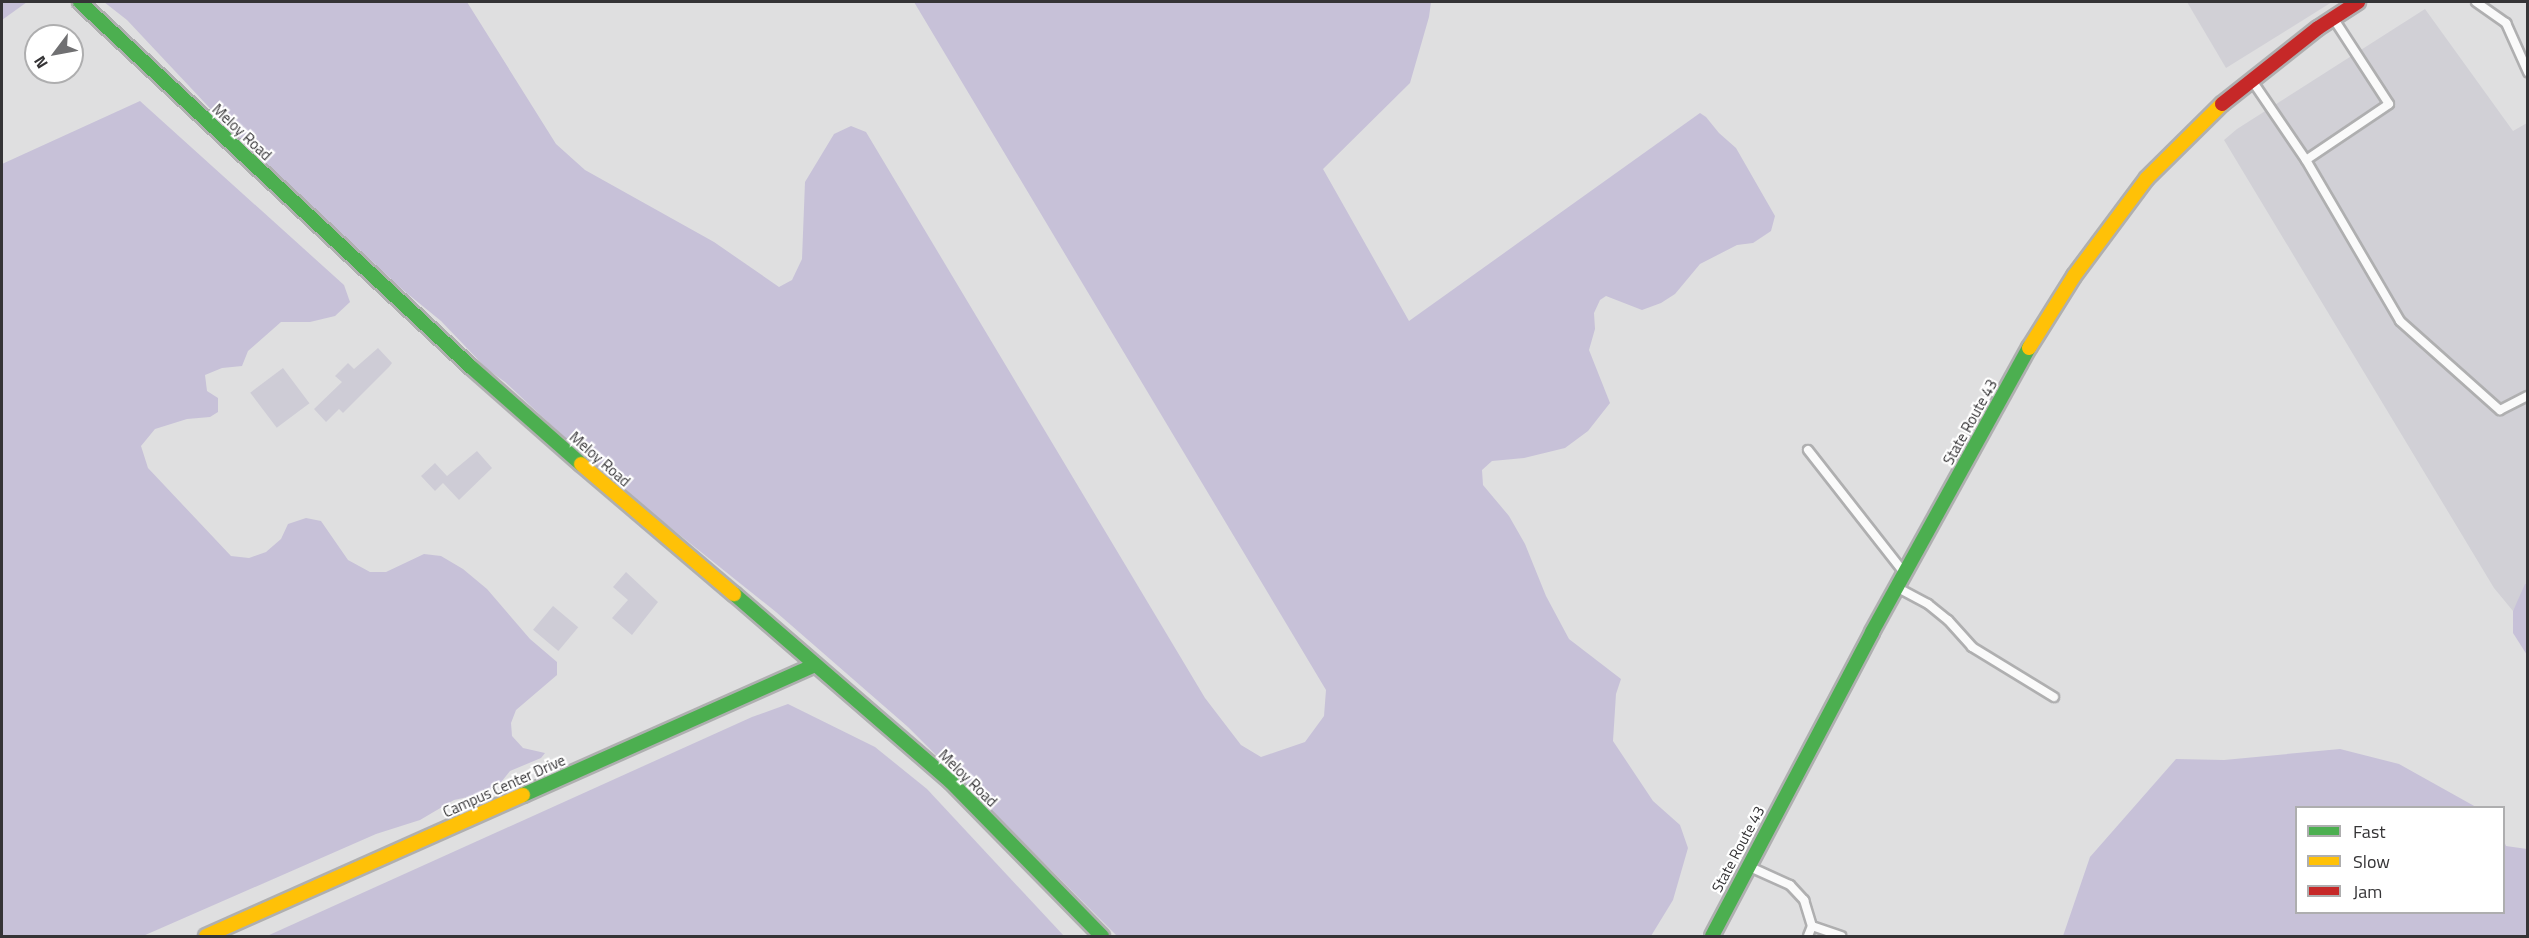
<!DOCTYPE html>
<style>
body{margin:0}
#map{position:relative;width:2529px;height:938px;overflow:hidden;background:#dfdfe0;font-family:"Titillium Web",sans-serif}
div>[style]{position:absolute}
.built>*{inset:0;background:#d1d0d6}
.green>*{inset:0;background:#c7c1d8}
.building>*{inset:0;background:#ceccd6;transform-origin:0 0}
.roads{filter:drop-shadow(2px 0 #afafb0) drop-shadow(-2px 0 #afafb0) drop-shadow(0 2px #afafb0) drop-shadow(0 -2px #afafb0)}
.lane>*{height:8px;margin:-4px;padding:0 4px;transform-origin:4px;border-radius:4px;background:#fafafa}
.fast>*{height:14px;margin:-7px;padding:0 7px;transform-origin:7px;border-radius:7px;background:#4caf50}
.slow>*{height:14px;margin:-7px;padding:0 7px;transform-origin:7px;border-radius:7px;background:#ffc107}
.jam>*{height:14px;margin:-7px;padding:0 7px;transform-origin:7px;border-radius:7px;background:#c62828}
span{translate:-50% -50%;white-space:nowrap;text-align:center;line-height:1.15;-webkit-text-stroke:4.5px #fff;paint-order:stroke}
.street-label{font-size:15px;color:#353436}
.frame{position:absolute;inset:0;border:3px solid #353436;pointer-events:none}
.legend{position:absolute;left:2295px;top:806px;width:210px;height:108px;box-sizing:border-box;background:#fff;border:2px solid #aeaeaf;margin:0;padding:8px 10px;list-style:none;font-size:18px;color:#353436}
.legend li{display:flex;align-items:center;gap:12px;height:30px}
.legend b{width:30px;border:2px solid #aeaeaf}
.north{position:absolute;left:24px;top:24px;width:60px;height:60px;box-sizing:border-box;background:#fff;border:2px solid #aeaeaf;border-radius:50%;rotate:238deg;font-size:16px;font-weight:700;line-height:24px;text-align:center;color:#353436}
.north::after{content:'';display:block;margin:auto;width:21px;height:27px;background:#707072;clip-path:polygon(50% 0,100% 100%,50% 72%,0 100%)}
</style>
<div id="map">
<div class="built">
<div style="clip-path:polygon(2187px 2px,2332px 2px,2226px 68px)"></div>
<div style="clip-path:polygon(2425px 9px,2513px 131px,2527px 123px,2528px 584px,2513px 611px,2494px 588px,2224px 140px,2237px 129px)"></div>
</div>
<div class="green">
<div style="clip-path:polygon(2px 2px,27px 2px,2px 20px)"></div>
<div style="clip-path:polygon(104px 2px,467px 2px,556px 144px,585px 170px,714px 242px,779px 287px,792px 280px,802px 259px,805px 182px,834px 134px,851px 126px,866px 132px,1205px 698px,1241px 745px,1261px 757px,1305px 742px,1324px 716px,1326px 690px,914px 2px,1431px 2px,1429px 17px,1410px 83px,1323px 169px,1409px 321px,1700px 113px,1706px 117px,1719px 133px,1736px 148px,1775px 216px,1771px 231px,1753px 243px,1737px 245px,1700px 264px,1675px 294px,1661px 303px,1642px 310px,1606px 296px,1600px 300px,1594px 313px,1595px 329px,1589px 350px,1610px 403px,1588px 431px,1565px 448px,1524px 458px,1492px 461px,1482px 470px,1483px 485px,1509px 516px,1525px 544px,1546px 596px,1569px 639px,1621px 679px,1616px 694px,1613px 741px,1653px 801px,1680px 825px,1688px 848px,1673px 900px,1651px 936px,1117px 936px,908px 727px,776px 612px,606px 476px,505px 382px,487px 369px,441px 321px,403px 290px,236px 136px,127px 20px)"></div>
<div style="clip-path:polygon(140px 101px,344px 285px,350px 302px,335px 316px,310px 322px,281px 322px,248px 351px,242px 366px,222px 368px,205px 375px,207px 391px,218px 398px,218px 412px,210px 417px,187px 419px,155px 429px,141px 446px,148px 468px,231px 556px,249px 558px,266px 552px,281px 539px,288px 524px,306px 518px,321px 521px,348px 560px,370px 572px,386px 572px,424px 554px,441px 556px,463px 569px,487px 589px,530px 639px,557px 662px,557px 675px,516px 710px,511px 723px,512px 736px,523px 748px,545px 753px,541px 758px,510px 771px,498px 786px,477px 795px,454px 800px,420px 820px,376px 834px,143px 936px,2px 936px,2px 164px)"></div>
<div style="clip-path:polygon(2525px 584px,2528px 584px,2527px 655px,2513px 633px,2513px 611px)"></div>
<div style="clip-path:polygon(788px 704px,875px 747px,927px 789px,1064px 936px,267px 936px,752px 717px)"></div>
<div style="clip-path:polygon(2340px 749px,2399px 764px,2476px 807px,2296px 808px,2296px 912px,2504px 912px,2504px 841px,2506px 846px,2527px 849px,2527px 936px,2063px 936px,2090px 857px,2176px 759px,2224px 760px)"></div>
</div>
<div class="building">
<div style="clip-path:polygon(378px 348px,392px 363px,389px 367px,343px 413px,339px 409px,326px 422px,314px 409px,342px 382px,335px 376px,348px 363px,354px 369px)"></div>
<div style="left:283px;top:368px;width:44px;height:41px;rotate:53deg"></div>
<div style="clip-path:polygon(477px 451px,492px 468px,459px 500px,443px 483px,435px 491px,421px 476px,435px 463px,447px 476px)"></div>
<div style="clip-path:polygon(626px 572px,658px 602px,632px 635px,612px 618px,628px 600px,613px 587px)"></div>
<div style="left:553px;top:606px;width:33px;height:31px;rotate:40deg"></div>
</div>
<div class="roads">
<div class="lane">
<div style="left:2476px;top:2px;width:37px;rotate:35deg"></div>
<div style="left:2506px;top:23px;width:54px;rotate:65.8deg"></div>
<div style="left:2253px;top:82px;width:94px;rotate:55.8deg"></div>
<div style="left:2306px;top:160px;width:100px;rotate:-34deg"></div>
<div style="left:2389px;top:104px;width:99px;rotate:-123deg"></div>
<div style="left:2306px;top:160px;width:186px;rotate:59.7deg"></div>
<div style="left:2400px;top:321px;width:134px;rotate:41.7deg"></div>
<div style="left:2500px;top:410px;width:31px;rotate:-27deg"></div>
<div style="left:1808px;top:450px;width:154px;rotate:51.9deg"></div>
<div style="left:1898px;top:588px;width:34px;rotate:28deg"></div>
<div style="left:1928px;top:604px;width:26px;rotate:39deg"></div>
<div style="left:1948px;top:620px;width:36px;rotate:48deg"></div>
<div style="left:1972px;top:647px;width:96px;rotate:31.4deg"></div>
<div style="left:1750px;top:867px;width:44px;rotate:24.2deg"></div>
<div style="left:1790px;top:885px;width:21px;rotate:47deg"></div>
<div style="left:1804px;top:900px;width:27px;rotate:73deg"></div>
<div style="left:1812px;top:926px;width:31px;rotate:19deg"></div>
<div style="left:1808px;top:936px;width:11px;rotate:-68deg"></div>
</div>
<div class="fast">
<div style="left:80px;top:2px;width:536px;rotate:43.04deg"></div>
<div style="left:472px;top:368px;width:145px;rotate:41.4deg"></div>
<div style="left:734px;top:594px;width:287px;rotate:40.9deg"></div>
<div style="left:951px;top:782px;width:216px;rotate:45.6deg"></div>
<div style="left:523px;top:795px;width:320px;rotate:-24deg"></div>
<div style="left:1712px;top:936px;width:344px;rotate:-62.2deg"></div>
<div style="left:1872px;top:632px;width:325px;rotate:-61.1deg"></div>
</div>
<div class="slow">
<div style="left:2029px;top:348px;width:85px;rotate:-58deg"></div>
<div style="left:2074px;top:276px;width:122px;rotate:-53.3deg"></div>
<div style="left:2147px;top:178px;width:105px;rotate:-44.6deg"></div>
<div style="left:581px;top:464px;width:201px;rotate:40.4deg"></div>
<div style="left:206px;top:936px;width:347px;rotate:-24deg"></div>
</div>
<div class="jam">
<div style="left:2222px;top:104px;width:122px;rotate:-38.4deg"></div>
<div style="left:2318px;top:28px;width:48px;rotate:-33deg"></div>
</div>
</div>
<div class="street-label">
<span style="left:242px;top:132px;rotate:43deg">Meloy Road</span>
<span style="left:1970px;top:422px;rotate:-61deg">State Route 43</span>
<span style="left:600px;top:459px;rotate:41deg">Meloy Road</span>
<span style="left:968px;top:778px;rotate:44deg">Meloy Road</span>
<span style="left:504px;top:786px;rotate:-24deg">Campus Center Drive</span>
<span style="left:1738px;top:849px;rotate:-62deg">State Route 43</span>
</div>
<div class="frame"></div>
<ul class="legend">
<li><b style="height:8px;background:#4caf50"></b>Fast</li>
<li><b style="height:8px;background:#ffc107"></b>Slow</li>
<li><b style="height:8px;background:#c62828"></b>Jam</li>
</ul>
<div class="north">N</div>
</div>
